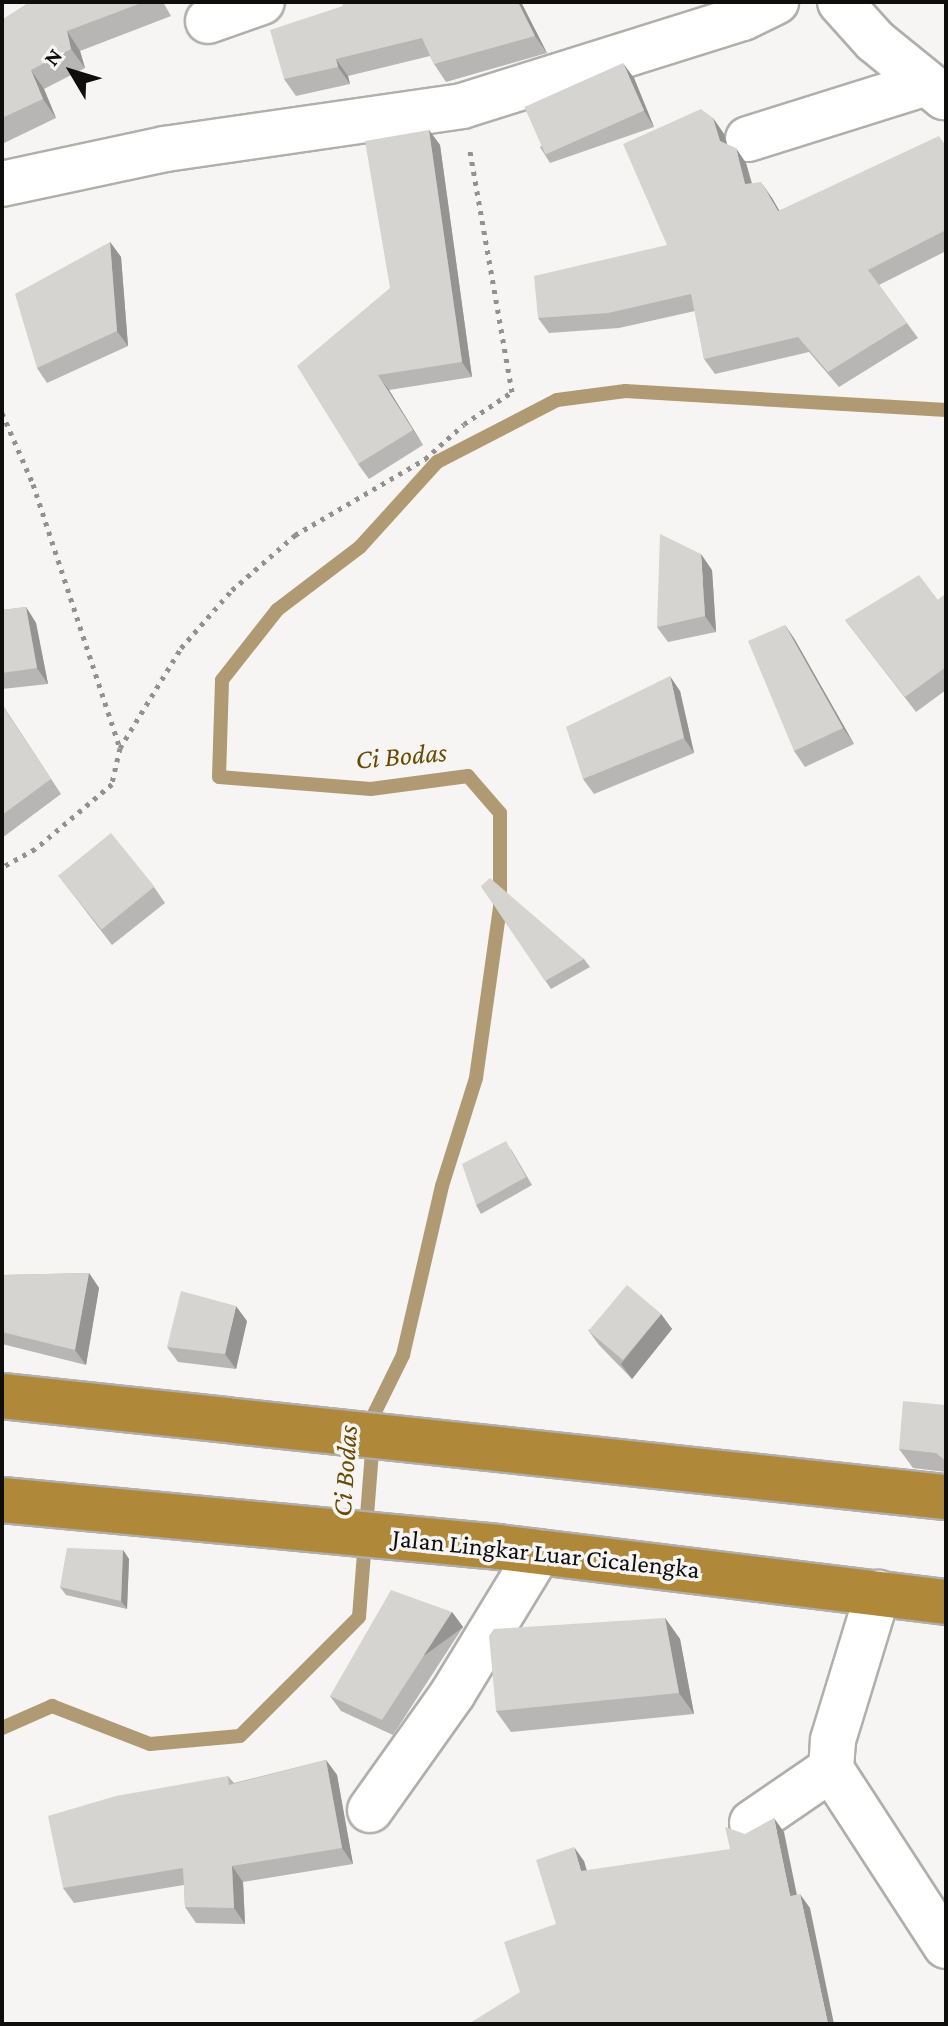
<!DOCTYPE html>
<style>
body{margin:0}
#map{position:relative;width:948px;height:2026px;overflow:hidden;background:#f7f5f3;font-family:"Crimson Pro",serif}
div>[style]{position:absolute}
.stream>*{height:14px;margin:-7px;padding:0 7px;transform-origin:7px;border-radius:7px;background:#b09a73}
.path>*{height:5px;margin-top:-2.5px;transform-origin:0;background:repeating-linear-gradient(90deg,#92918f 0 4px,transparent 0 10px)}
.roads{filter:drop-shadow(2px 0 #b0afac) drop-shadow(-2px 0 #b0afac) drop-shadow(0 2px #b0afac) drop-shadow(0 -2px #b0afac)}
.minor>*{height:44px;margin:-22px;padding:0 22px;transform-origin:22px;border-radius:22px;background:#fff}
.highway>*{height:44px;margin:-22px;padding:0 22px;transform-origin:22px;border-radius:22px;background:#af8939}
.wall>*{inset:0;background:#b7b6b4}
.shaded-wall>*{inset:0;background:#959492;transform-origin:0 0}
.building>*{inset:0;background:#d5d4d1;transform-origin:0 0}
span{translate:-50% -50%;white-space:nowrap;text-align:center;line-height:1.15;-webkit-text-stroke:7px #f7f5f3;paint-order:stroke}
.street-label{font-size:26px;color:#0e0e0d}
.water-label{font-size:28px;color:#684a00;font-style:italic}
.frame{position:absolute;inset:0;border:4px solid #0e0e0d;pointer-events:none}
.north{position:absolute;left:32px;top:32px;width:80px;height:80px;-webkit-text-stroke:6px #f7f5f3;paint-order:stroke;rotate:308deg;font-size:22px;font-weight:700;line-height:32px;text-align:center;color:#0e0e0d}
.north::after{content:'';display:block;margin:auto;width:28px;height:36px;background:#0e0e0d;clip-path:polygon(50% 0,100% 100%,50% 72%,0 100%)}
</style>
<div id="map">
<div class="stream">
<div style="left:2px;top:1728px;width:55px;rotate:-23.7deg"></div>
<div style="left:52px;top:1706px;width:105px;rotate:21.2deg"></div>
<div style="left:150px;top:1744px;width:90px;rotate:-5.1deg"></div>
<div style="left:240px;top:1736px;width:168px;rotate:-45deg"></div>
<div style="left:359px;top:1617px;width:206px;rotate:-85.5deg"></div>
<div style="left:375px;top:1412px;width:64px;rotate:-63.8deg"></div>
<div style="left:403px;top:1355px;width:173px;rotate:-77deg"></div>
<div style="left:442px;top:1186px;width:113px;rotate:-72.5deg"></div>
<div style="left:476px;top:1078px;width:173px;rotate:-82deg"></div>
<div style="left:500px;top:907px;width:94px;rotate:-90deg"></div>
<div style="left:500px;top:813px;width:49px;rotate:-130.9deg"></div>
<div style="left:468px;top:776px;width:98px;rotate:172.4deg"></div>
<div style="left:371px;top:789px;width:152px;rotate:-175.5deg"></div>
<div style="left:219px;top:777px;width:97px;rotate:-88.2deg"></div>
<div style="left:222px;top:680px;width:89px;rotate:-51.8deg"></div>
<div style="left:277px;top:610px;width:104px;rotate:-37.2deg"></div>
<div style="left:360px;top:547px;width:115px;rotate:-47.8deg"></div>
<div style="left:437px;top:462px;width:135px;rotate:-27.3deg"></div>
<div style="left:557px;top:400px;width:69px;rotate:-7.5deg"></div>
<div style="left:625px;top:391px;width:322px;rotate:3.4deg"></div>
</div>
<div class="path">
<div style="left:2px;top:413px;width:77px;rotate:66.4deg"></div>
<div style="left:33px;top:484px;width:278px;rotate:71.8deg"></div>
<div style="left:120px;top:748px;width:37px;rotate:103deg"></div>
<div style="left:112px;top:784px;width:101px;rotate:139.8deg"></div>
<div style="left:35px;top:849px;width:38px;rotate:151deg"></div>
<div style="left:120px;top:748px;width:117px;rotate:-58.6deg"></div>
<div style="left:181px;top:648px;width:77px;rotate:-48.7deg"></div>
<div style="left:232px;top:590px;width:84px;rotate:-41.1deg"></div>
<div style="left:295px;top:535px;width:151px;rotate:-30.3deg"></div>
<div style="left:425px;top:459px;width:52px;rotate:-41.9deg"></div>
<div style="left:464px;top:424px;width:58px;rotate:-33.7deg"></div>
<div style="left:512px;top:392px;width:245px;rotate:-99.9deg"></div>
</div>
<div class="roads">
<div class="minor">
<div style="left:840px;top:2px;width:52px;rotate:48.1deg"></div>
<div style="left:875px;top:41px;width:89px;rotate:39.1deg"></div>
<div style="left:208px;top:21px;width:57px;rotate:-19.4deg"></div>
<div style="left:748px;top:139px;width:183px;rotate:-17.4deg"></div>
<div style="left:2px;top:184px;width:167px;rotate:-12.1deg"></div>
<div style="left:165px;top:149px;width:300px;rotate:-8.2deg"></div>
<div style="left:462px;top:106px;width:294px;rotate:-17.4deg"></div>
<div style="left:743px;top:18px;width:37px;rotate:-26deg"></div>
<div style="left:831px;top:1769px;width:211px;rotate:57deg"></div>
<div style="left:370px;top:1810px;width:143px;rotate:-54.6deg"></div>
<div style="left:453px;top:1693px;width:165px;rotate:-58.6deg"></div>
<div style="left:752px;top:1823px;width:96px;rotate:-34.4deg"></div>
<div style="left:831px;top:1769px;width:29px;rotate:-86deg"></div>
<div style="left:833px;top:1740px;width:154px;rotate:-73deg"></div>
</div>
<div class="highway">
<div style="left:2px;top:1396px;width:949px;rotate:6.11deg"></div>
<div style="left:2px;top:1500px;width:498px;rotate:5.4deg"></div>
<div style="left:498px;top:1547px;width:451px;rotate:7deg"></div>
</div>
</div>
<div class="wall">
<div style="clip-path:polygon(30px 2px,163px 2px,171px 16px,80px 51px,85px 68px,44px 89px,56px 118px,2px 144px,2px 20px)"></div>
<div style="clip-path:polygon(521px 2px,547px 53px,446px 82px,434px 64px,430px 56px,348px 76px,350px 84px,296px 96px,284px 79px,343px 6px)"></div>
<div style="clip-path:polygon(634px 78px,654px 127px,550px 163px,540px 147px)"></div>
<div style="clip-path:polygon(713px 118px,724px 134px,727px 144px,746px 163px,752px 183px,772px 198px,779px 211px,946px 146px,946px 251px,879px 285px,918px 338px,839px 387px,809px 352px,715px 374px,704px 359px,695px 311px,619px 328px,549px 333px,538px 318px,667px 245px)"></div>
<div style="clip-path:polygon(429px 130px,440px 145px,472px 377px,389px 390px,423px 445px,369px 479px,358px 464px,390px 288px)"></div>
<div style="clip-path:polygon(110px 242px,121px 257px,128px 346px,47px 383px,37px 368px)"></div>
<div style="clip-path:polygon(712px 570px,716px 632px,668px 642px,657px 627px)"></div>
<div style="clip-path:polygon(946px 594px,946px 690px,916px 712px,845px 620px,938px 600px)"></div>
<div style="clip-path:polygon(26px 607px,36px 623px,48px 684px,2px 689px,2px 610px)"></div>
<div style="clip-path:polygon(785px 625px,795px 640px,854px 744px,805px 767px,794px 751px)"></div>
<div style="clip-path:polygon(680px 691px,694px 753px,594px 794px,583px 779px)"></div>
<div style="clip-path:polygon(2px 704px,61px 794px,2px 838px)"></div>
<div style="clip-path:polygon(58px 875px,154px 887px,165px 903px,112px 945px)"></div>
<div style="clip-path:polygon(481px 886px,584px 959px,590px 967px,551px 989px)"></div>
<div style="clip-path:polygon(511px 1149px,532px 1185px,481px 1214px,476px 1205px)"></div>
<div style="clip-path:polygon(89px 1273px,99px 1288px,86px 1365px,2px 1344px,2px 1275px)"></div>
<div style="clip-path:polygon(661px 1314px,672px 1329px,632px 1379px,599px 1345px,588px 1330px)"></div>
<div style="clip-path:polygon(247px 1321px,236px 1369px,178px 1362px,167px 1347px)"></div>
<div style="clip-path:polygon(946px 1405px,946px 1472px,913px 1468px,899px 1449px)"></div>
<div style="clip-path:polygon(123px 1550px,129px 1559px,127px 1609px,66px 1595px,60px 1587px)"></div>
<div style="clip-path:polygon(452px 1612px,463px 1627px,393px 1735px,341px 1711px,330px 1696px)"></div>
<div style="clip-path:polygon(665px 1618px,680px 1639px,694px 1714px,511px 1732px,496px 1711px)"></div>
<div style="clip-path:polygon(326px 1760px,337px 1775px,353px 1864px,243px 1882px,245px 1924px,196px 1923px,185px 1907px,184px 1885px,74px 1903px,63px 1888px,228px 1776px,234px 1783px)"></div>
</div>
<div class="shaded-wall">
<div style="clip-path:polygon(518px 2px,521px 2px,547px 53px,535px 36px)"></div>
<div style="clip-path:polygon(67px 31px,80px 51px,85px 68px,71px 49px)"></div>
<div style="clip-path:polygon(336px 59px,348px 76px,350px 84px,338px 67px)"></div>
<div style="clip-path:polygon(623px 63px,634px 78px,654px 127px,644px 111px)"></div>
<div style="clip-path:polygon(31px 70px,44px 89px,56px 118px,43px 99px)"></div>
<div style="clip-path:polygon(713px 118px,724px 134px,731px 157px,720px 141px)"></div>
<div style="clip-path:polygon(429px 130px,440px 145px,472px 377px,462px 362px)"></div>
<div style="clip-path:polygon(736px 148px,746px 163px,756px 200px,745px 184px)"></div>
<div style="clip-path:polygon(761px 182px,772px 198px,789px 227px,778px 211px)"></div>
<div style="clip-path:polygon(110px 242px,121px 257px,128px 346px,117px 331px)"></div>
<div style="clip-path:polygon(378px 375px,389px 390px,423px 445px,413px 430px)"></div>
<div style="clip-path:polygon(701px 554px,712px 570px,716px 632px,705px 616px)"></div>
<div style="clip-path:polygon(26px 607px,36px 623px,48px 684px,37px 668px)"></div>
<div style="clip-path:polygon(785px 625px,795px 640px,854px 744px,843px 728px)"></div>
<div style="clip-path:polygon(670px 676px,680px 691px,694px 753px,684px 738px)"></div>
<div style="clip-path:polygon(89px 1273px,99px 1288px,86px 1365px,75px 1350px)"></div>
<div style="clip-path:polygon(236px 1306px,247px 1321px,236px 1369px,225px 1354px)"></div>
<div style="clip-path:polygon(661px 1314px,672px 1329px,632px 1379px,621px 1364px)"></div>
<div style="clip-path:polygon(123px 1550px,129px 1559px,127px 1609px,121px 1601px)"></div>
<div style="left:452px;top:1612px;width:19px;height:129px;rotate:54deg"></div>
<div style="clip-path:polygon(665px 1618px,680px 1639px,694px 1714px,679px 1693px)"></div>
<div style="clip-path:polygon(326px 1760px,337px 1775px,353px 1864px,342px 1848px)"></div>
<div style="clip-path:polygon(774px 1818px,784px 1832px,800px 1910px,790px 1896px)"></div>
<div style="clip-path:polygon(574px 1847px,584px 1861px,591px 1884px,581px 1871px)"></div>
<div style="clip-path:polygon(232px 1866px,243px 1882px,245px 1924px,234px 1908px)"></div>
<div style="clip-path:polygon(800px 1894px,810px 1908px,834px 2024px,828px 2024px)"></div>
</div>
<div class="building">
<div style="clip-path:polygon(30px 2px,144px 2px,67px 31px,71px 49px,31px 70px,43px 99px,2px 118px,2px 20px)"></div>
<div style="clip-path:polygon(342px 2px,518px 2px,535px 36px,434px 64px,422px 38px,336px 59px,338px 67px,284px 79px,270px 30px,343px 6px)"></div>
<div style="left:623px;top:63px;width:52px;height:108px;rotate:66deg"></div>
<div style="clip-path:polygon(701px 109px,713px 118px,720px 141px,736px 148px,745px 184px,761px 182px,778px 211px,939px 136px,946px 146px,946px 230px,868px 270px,907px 323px,828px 372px,798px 337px,704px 359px,691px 294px,608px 313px,538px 318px,534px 276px,667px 245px,623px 144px)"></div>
<div style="clip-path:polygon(429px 130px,462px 362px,378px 375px,413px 430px,358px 464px,297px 366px,390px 288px,365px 141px)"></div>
<div style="clip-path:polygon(110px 242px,117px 331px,37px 368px,15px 294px)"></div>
<div style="clip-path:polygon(660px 534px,701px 554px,705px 616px,657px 627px)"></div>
<div style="clip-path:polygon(919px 575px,938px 600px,946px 594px,946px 667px,905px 697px,845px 620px)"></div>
<div style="clip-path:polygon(26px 607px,37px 668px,2px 673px,2px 610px)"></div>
<div style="clip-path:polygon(785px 625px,843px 728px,794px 751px,748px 641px)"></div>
<div style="clip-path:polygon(670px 676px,684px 738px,583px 779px,566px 727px)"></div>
<div style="clip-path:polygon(2px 705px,51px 779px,2px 815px)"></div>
<div style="left:111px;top:833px;width:69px;height:68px;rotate:51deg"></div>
<div style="clip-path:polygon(490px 878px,584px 959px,545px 981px,481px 886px)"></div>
<div style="clip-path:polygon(506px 1141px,526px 1177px,476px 1205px,462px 1164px)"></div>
<div style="clip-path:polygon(89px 1273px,75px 1350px,2px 1332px,2px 1275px)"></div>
<div style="left:627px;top:1285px;width:45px;height:60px;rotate:40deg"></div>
<div style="clip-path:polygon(181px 1291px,236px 1306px,225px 1354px,167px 1347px)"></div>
<div style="clip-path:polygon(903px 1401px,946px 1405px,946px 1461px,936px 1453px,899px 1449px)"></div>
<div style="clip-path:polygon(67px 1548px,123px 1550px,121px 1601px,60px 1587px)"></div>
<div style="clip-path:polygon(391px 1590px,452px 1612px,382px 1720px,330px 1696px)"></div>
<div style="clip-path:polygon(665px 1618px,679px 1693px,496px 1711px,489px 1636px,494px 1629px)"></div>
<div style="clip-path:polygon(326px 1760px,342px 1848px,232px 1866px,234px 1908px,185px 1907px,183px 1868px,63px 1888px,48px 1816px,116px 1796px,228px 1776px,229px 1785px)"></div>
<div style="clip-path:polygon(774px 1818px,790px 1896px,800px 1894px,828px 2024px,471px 2024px,470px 2023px,520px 1992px,504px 1942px,556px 1924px,536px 1860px,574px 1847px,581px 1871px,730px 1849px,725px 1827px,745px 1834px)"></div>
</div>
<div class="street-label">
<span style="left:546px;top:1554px;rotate:6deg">Jalan Lingkar Luar Cicalengka</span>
</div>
<div class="water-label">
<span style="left:401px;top:756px;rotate:-5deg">Ci Bodas</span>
<span style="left:345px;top:1471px;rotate:-86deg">Ci Bodas</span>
</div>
<div class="frame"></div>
<div class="north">N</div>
</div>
